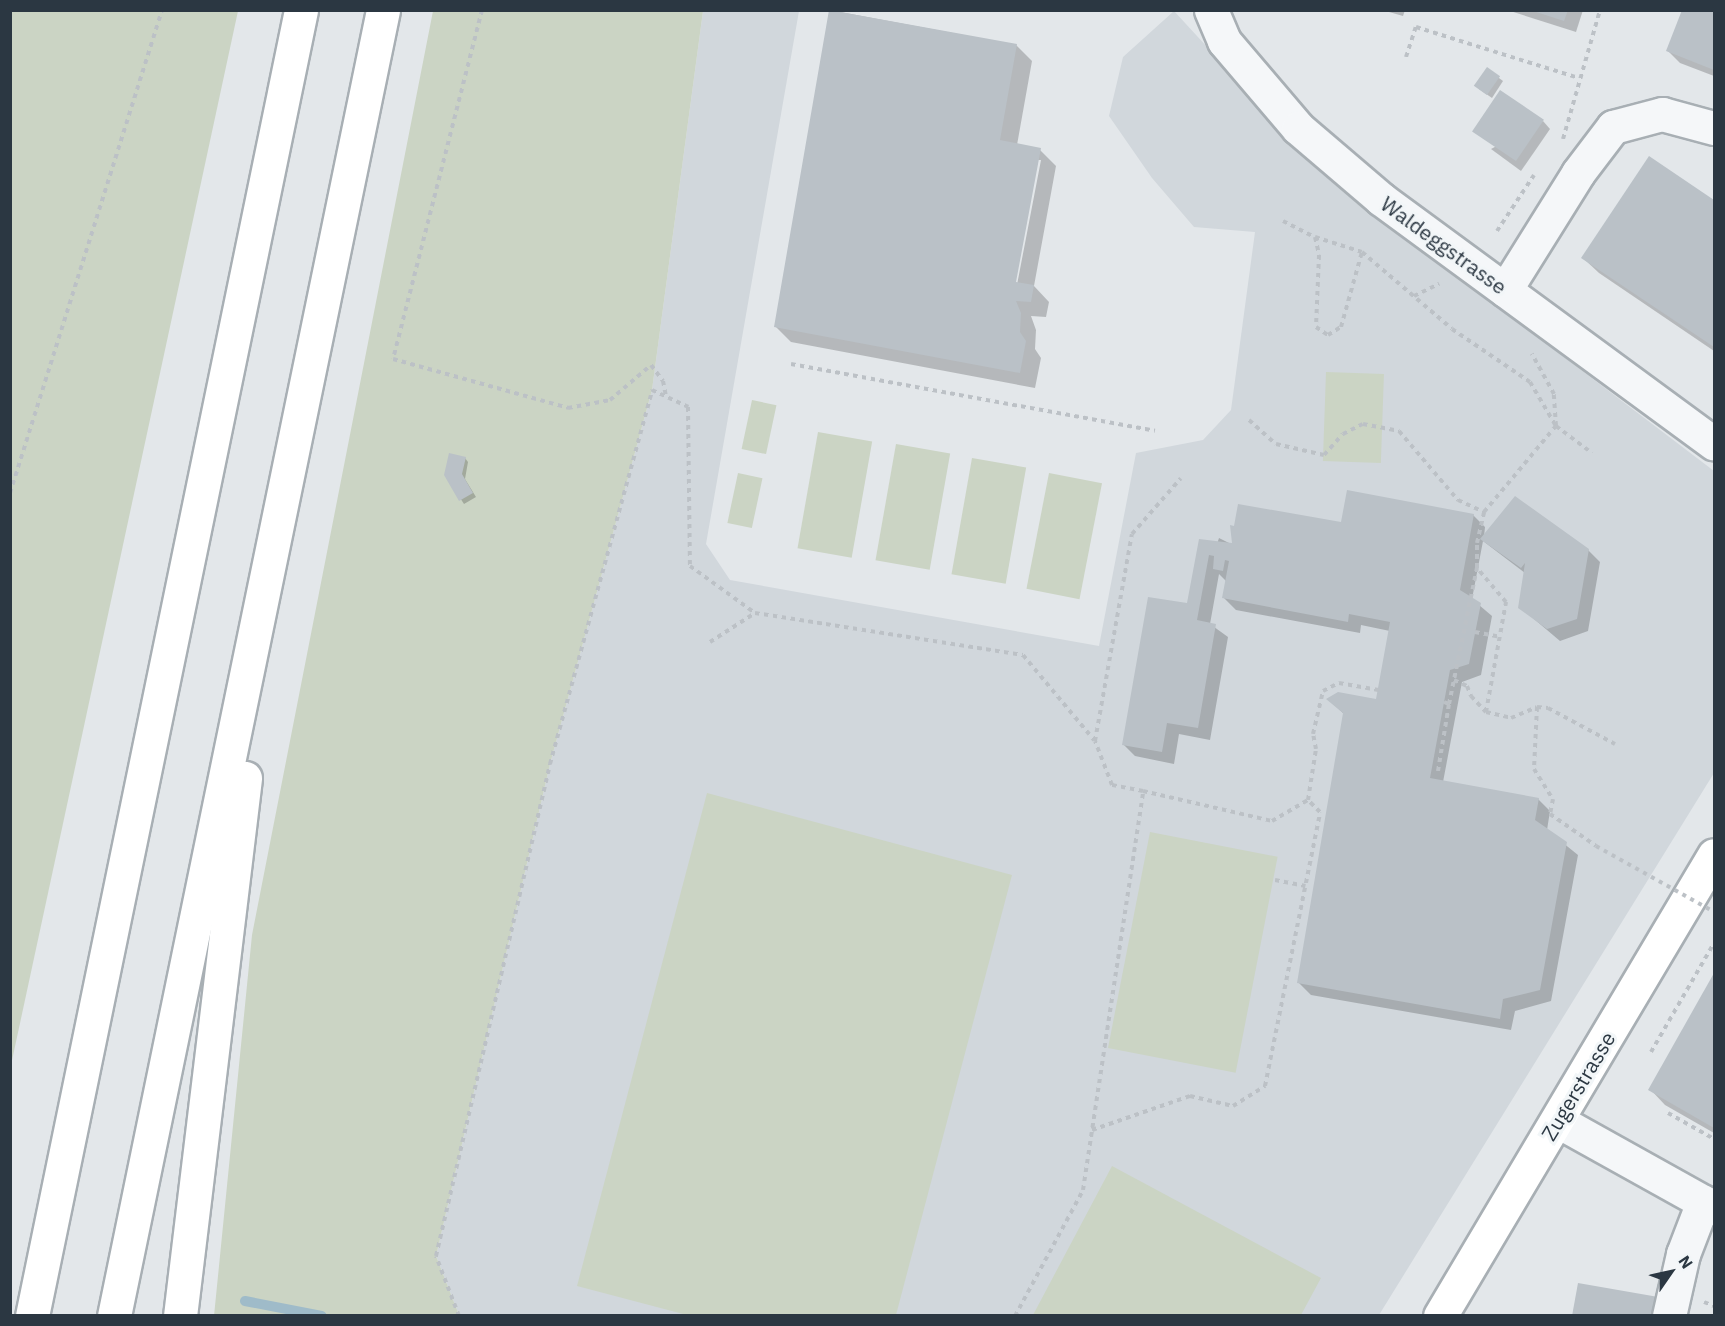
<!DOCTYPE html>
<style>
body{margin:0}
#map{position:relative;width:1725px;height:1326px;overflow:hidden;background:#e3e7ea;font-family:"IBM Plex Sans",sans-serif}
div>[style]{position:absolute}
.built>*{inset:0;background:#d1d7dc}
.green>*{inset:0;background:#cbd4c4;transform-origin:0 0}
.shadow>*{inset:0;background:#0003}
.stream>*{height:10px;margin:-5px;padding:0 5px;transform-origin:5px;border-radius:5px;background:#9fbbc9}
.building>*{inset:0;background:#bac1c7;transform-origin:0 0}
.path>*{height:4px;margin-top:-2px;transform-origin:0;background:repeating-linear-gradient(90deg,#bcc1c6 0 4.5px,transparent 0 9px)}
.roads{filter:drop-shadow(2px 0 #a8afb4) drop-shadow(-2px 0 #a8afb4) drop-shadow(0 2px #a8afb4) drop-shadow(0 -2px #a8afb4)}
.minor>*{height:33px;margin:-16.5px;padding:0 16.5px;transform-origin:16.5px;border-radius:16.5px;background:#f5f7f9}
.major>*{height:33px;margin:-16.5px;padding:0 16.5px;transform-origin:16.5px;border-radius:16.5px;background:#fff}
.highway>*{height:33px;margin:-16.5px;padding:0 16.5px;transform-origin:16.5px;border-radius:16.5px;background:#fff}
.path-bridge>*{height:4px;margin-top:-2px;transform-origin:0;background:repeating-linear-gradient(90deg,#bcc1c6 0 4.5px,transparent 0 9px)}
span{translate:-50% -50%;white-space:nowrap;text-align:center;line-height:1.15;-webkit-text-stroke:6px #f2f6f8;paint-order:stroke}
.street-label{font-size:21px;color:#2b3742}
.frame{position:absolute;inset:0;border:12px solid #2b3742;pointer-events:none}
.north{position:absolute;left:1641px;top:1242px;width:60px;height:60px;-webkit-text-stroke:4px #f2f6f8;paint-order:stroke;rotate:56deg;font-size:16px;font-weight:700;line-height:24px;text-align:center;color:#2b3742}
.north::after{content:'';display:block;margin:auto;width:21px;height:27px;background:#2b3742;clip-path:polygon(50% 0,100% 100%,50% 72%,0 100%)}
</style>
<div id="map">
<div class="built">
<div style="clip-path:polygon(703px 11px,799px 11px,706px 544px,730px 580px,1099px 646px,1136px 453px,1203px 440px,1231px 410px,1255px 232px,1194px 227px,1152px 178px,1109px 116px,1123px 57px,1174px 11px,1326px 176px,1714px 471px,1714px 773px,1379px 1315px,459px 1315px,436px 1256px,550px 764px,652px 390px)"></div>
</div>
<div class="green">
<div style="clip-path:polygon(11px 10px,238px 11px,11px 1065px,10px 11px)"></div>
<div style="clip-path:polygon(433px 11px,703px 11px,652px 390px,550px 764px,436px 1256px,459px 1315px,214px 1316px,252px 935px)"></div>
<div style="left:1326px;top:372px;width:58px;height:89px;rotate:2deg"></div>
<div style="left:752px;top:400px;width:25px;height:50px;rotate:12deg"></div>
<div style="left:818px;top:432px;width:55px;height:118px;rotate:10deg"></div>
<div style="left:896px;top:444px;width:55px;height:118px;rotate:10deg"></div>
<div style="left:972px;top:458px;width:55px;height:118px;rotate:10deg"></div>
<div style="left:738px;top:473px;width:25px;height:51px;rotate:12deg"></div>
<div style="left:1049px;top:473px;width:54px;height:118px;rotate:11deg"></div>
<div style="clip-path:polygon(707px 793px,1012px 875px,896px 1315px,687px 1315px,577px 1286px)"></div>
<div style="left:1150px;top:832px;width:130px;height:220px;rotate:11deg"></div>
<div style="clip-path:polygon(1112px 1166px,1321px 1278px,1301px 1315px,1033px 1315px)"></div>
</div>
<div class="shadow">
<div style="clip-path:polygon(evenodd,830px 10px,1016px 45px,1032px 61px,1017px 145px,1040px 150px,1056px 166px,1034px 286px,1049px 302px,1046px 317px,1031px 316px,1036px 330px,1035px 349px,1041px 358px,1035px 388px,791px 342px,776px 327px,830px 10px,1038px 160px,1041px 160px,1016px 290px,1013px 289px,1038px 160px)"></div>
<div style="clip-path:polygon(1382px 10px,1405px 10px,1403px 16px)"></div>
<div style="clip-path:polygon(1507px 10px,1583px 10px,1576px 32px)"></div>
<div style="clip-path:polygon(1683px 10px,1714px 10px,1714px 76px,1680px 63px,1668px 51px)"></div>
<div style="clip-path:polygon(1487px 69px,1503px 81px,1492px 98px,1479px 89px)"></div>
<div style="clip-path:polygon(1543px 121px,1550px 129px,1521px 171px,1491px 149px)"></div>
<div style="clip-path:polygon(1650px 158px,1714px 202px,1714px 351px,1599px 273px,1583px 258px)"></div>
<div style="clip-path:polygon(465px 458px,468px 462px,465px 479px,476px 497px,464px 504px,445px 475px)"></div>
<div style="clip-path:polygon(1473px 515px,1485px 527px,1484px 537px,1588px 550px,1600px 562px,1588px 631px,1560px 641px,1520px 607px,1525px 573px,1483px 541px,1472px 599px,1492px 616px,1481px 675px,1462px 682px,1443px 782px,1538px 799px,1550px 811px,1547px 830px,1578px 855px,1551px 1001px,1515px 1011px,1511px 1030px,1311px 995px,1299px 983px,1345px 715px,1329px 700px,1377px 701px,1390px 631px,1361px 625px,1360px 633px,1236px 610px,1224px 598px,1227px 582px,1219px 574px,1210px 624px,1228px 637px,1210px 740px,1179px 734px,1174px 764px,1135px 756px,1123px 744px,1188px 605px,1200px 541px,1217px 544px,1219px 538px,1233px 545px,1342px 524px)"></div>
<div style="clip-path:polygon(1714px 976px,1714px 1133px,1665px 1105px,1650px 1089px)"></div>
</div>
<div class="stream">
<div style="left:245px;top:1301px;width:78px;rotate:11deg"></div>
</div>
<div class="building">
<div style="clip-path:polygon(829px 10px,1017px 44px,1000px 140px,1041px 148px,1016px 282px,1034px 285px,1031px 302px,1016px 301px,1021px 313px,1020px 332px,1026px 341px,1020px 373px,774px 327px)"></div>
<div style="clip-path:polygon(1530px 10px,1568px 10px,1564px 21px)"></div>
<div style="clip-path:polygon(1682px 10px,1714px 10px,1714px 70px,1666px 51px)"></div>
<div style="left:1487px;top:67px;width:16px;height:23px;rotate:35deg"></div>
<div style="left:1500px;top:90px;width:53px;height:50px;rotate:34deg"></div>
<div style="clip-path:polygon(1649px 156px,1714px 200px,1714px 347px,1581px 258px)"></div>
<div style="clip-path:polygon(449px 453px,466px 457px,462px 474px,473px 493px,459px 501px,444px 475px)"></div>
<div style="clip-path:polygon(1347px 490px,1474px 514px,1460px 590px,1481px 603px,1469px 664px,1450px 670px,1430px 778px,1539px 798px,1535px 820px,1567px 842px,1540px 990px,1503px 999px,1500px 1019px,1297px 983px,1343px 713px,1326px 699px,1338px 692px,1376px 699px,1390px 622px,1349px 614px,1348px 622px,1222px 598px,1229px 561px,1225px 560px,1223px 571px,1213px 569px,1214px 556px,1209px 555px,1197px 620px,1216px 624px,1198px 728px,1167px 723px,1162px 752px,1122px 745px,1148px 597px,1187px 603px,1199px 539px,1232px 543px,1230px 525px,1234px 526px,1238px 504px,1341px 522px)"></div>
<div style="clip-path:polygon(1515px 496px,1589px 549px,1577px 619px,1547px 629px,1518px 608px,1525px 563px,1521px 568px,1480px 539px)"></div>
<div style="clip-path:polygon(1714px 973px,1714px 1128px,1648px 1090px)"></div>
<div style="clip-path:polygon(1578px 1283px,1664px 1298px,1662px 1316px,1572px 1316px)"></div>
</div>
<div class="path">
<div style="left:482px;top:10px;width:360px;rotate:104.3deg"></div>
<div style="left:393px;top:359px;width:182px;rotate:15.6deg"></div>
<div style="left:568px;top:408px;width:43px;rotate:-10.8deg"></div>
<div style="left:610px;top:400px;width:54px;rotate:-40.5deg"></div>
<div style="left:651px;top:365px;width:20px;rotate:53deg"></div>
<div style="left:663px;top:381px;width:15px;rotate:79deg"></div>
<div style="left:1406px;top:57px;width:32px;rotate:-72deg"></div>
<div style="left:1416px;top:27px;width:171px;rotate:17.4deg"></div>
<div style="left:1563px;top:139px;width:134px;rotate:-74deg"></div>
<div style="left:1283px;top:221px;width:36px;rotate:27deg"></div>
<div style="left:1315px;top:237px;width:18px;rotate:77deg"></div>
<div style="left:1319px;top:255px;width:72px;rotate:92.4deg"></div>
<div style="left:1316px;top:327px;width:14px;rotate:34deg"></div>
<div style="left:1328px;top:335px;width:15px;rotate:-32deg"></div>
<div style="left:1341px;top:327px;width:78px;rotate:-74.4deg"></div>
<div style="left:1362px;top:252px;width:118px;rotate:40.5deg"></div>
<div style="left:1452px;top:329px;width:94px;rotate:34.2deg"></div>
<div style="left:1530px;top:382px;width:51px;rotate:59.4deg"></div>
<div style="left:1556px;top:426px;width:45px;rotate:36.9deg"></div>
<div style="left:1497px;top:231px;width:67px;rotate:-56.5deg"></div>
<div style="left:1315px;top:237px;width:49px;rotate:17.7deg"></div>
<div style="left:1414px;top:296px;width:28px;rotate:-26deg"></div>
<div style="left:791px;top:364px;width:370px;rotate:10.4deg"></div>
<div style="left:1249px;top:420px;width:36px;rotate:42deg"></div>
<div style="left:1276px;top:444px;width:49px;rotate:12.9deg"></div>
<div style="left:1324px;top:455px;width:28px;rotate:-48deg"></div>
<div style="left:1343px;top:434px;width:22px;rotate:-27deg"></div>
<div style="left:1363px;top:424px;width:37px;rotate:11deg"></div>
<div style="left:1399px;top:431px;width:91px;rotate:49.5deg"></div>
<div style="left:1458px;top:500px;width:29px;rotate:25deg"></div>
<div style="left:10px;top:493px;width:506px;rotate:-72.53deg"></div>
<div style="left:1475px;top:632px;width:25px;rotate:11deg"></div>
<div style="left:710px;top:642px;width:54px;rotate:-32.8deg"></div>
<div style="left:755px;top:613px;width:271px;rotate:8.9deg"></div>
<div style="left:1023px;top:655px;width:111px;rotate:50.1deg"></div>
<div style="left:1454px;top:680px;width:14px;rotate:25deg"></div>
<div style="left:1467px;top:686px;width:11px;rotate:68deg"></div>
<div style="left:1471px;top:696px;width:22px;rotate:47deg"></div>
<div style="left:1486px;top:712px;width:26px;rotate:13deg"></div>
<div style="left:1511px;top:718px;width:28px;rotate:-23deg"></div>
<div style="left:1537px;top:707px;width:11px;rotate:5deg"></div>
<div style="left:1548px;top:708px;width:76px;rotate:28.2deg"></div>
<div style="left:1444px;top:702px;width:5px;rotate:22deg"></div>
<div style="left:1449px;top:704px;width:139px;rotate:-78.4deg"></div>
<div style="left:1537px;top:707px;width:62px;rotate:92.8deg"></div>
<div style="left:1534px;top:769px;width:36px;rotate:58deg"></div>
<div style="left:1553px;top:799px;width:15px;rotate:101deg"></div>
<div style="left:1550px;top:814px;width:56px;rotate:34.8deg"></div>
<div style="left:1486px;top:712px;width:112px;rotate:-79.7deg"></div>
<div style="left:1506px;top:602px;width:45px;rotate:-130.5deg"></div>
<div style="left:1477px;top:568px;width:25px;rotate:-90deg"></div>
<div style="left:1477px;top:543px;width:32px;rotate:-77deg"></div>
<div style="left:1484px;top:512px;width:112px;rotate:-50.1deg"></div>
<div style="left:1556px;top:426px;width:32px;rotate:-94deg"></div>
<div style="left:1554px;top:394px;width:46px;rotate:-118.8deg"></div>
<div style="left:1438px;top:771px;width:68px;rotate:-80.7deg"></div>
<div style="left:1143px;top:791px;width:132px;rotate:13.1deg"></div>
<div style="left:1272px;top:821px;width:42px;rotate:-30.3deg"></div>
<div style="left:1308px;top:800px;width:52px;rotate:-81.1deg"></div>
<div style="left:1316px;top:749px;width:15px;rotate:-101deg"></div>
<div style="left:1313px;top:734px;width:44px;rotate:-76.9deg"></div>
<div style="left:1323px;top:691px;width:18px;rotate:-27deg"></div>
<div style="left:1339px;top:683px;width:40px;rotate:10deg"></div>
<div style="left:1275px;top:880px;width:31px;rotate:11deg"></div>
<div style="left:1651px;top:1052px;width:126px;rotate:-60deg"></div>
<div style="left:1668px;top:1113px;width:53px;rotate:29.5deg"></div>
<div style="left:1092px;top:1130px;width:104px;rotate:-19.1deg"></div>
<div style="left:1190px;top:1096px;width:44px;rotate:13.1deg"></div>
<div style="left:1233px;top:1106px;width:38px;rotate:-32deg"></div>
<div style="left:1265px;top:1086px;width:279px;rotate:-78.6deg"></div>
<div style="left:1320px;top:812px;width:17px;rotate:-135deg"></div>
<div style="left:1704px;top:1302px;width:11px;rotate:22deg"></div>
<div style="left:459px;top:1316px;width:64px;rotate:-111deg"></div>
<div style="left:436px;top:1256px;width:505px;rotate:-76.95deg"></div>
<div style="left:550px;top:764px;width:388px;rotate:-74.7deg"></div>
<div style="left:652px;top:390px;width:40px;rotate:25deg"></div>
<div style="left:688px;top:407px;width:159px;rotate:89.3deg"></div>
<div style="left:690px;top:566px;width:80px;rotate:35.9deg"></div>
<div style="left:1015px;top:1316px;width:143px;rotate:-61.6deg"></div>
<div style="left:1083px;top:1190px;width:403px;rotate:-81.4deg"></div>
<div style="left:1143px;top:791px;width:32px;rotate:-169deg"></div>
<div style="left:1112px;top:785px;width:47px;rotate:-111.1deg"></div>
<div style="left:1095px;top:741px;width:210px;rotate:-79.9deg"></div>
<div style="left:1132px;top:534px;width:74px;rotate:-48.8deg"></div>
</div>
<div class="roads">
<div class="minor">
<div style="left:1211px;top:10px;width:34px;rotate:67deg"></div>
<div style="left:1224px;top:41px;width:114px;rotate:49.6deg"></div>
<div style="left:1298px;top:128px;width:109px;rotate:40.5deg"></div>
<div style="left:1381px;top:199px;width:413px;rotate:36.3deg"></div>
<div style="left:1505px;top:290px;width:138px;rotate:-58deg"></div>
<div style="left:1578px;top:173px;width:58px;rotate:-52.7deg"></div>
<div style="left:1613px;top:127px;width:51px;rotate:-14.9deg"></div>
<div style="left:1662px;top:114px;width:54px;rotate:15.1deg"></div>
<div style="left:1558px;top:1121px;width:179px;rotate:29.1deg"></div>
<div style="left:1669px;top:1316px;width:64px;rotate:-77.3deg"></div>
<div style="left:1683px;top:1254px;width:56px;rotate:-69deg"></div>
</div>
<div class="major">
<div style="left:1440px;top:1316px;width:536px;rotate:-59.27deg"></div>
</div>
<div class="highway">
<div style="left:32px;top:1316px;width:1333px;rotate:-78.36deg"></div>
<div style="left:114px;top:1316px;width:1333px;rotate:-78.36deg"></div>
<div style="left:180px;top:1316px;width:542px;rotate:-83.11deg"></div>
</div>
</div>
<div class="path-bridge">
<div style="left:1596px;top:846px;width:135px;rotate:29.2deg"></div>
</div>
<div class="street-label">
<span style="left:1444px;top:245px;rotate:36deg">Waldeggstrasse</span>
<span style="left:1578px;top:1086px;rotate:-59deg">Zugerstrasse</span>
</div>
<div class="frame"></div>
<div class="north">N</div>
</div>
